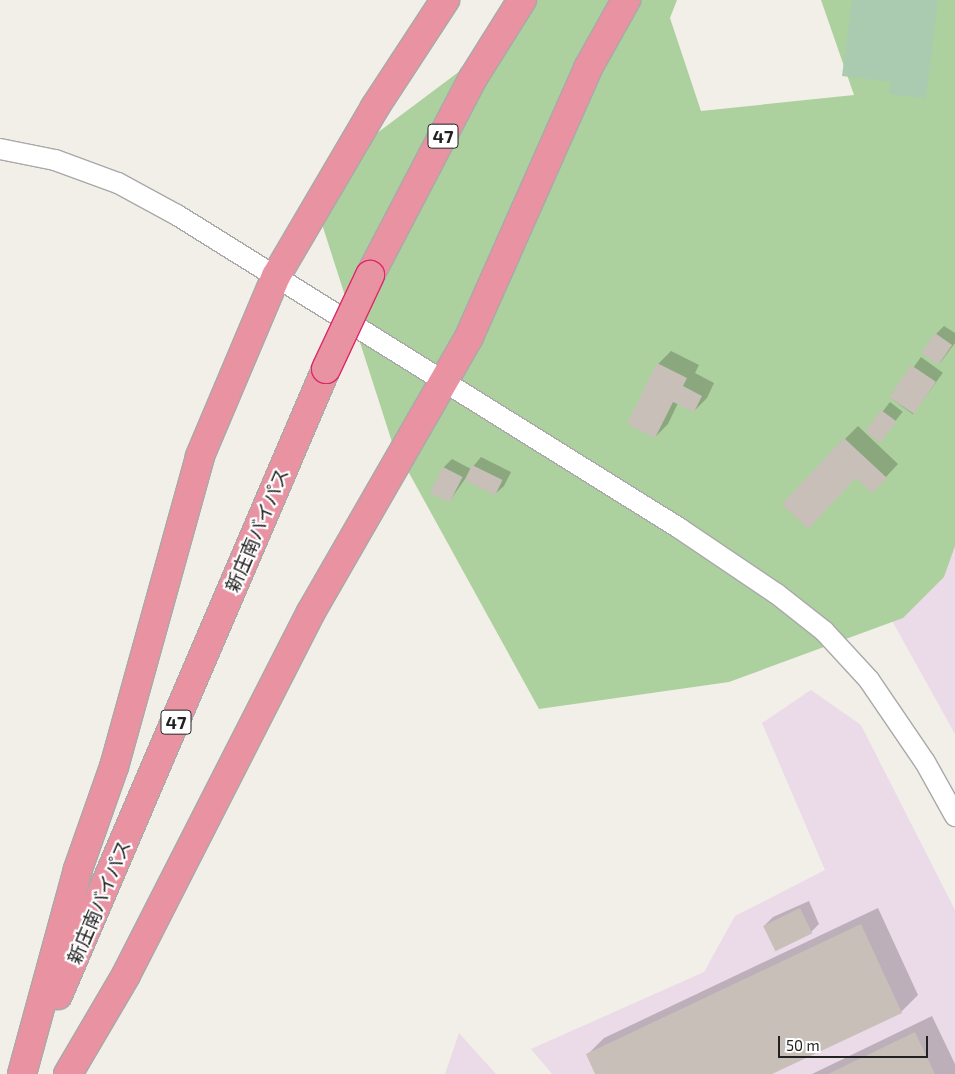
<!DOCTYPE html>
<meta charset="utf-8">
<style>
body{margin:0}
#map{position:relative;width:955px;height:1074px;overflow:hidden;background:#f2efe9;font-family:"Exo 2","Noto Sans JP",sans-serif}
div>[style]{position:absolute}
.industrial>*{inset:0;background:#ebdbe8}
.forest>*{inset:0;background:#add19e}
.cemetery>*{inset:0;background:#aacbaf}
.shadow>*{inset:0;background:#0003;transform-origin:0 0}
.building>*{inset:0;background:#c7bfb8;transform-origin:0 0}
.roads{filter:drop-shadow(1px 0 #a9a9a9) drop-shadow(-1px 0 #a9a9a9) drop-shadow(0 1px #a9a9a9) drop-shadow(0 -1px #a9a9a9)}
.tertiary>*{height:20px;margin:-10px;padding:0 10px;transform-origin:10px;border-radius:10px;background:#fff}
.motorway>*{height:28px;margin:-14px;padding:0 14px;transform-origin:14px;border-radius:14px;background:#e892a2}
.bridges{filter:drop-shadow(1px 0 #dc2a67) drop-shadow(-1px 0 #dc2a67) drop-shadow(0 1px #dc2a67) drop-shadow(0 -1px #dc2a67)}
.motorway-bridge>*{height:28px;margin:-14px;padding:0 14px;transform-origin:14px;border-radius:14px;background:#e892a2}
span{translate:-50% -50%;white-space:nowrap;text-align:center;line-height:1.15;-webkit-text-stroke:4.5px #fff;paint-order:stroke}
.shield-label span{padding:1px 4px;background:#fff;border:1px solid;border-radius:4px;-webkit-text-stroke-width:0}
.shield-label{font-size:18px;color:#222;font-weight:700}
.street-label{font-size:19px;color:#222}
.scale{position:absolute;left:778px;top:1036px;width:150px;height:22px;box-sizing:border-box;border:2px solid #222;border-top:0;padding-left:6px;font-size:15px;line-height:18px;white-space:nowrap;color:#222;-webkit-text-stroke:4px #fff;paint-order:stroke}
</style>
<div id="map">
<div class="industrial">
<div style="clip-path:polygon(955px 437px,955px 734px,866px 574px)"></div>
<div style="clip-path:polygon(811px 690px,861px 725px,955px 910px,955px 1074px,552px 1074px,531px 1049px,704px 972px,735px 916px,825px 870px,762px 723px)"></div>
<div style="clip-path:polygon(459px 1033px,496px 1074px,445px 1074px)"></div>
</div>
<div class="forest">
<div style="clip-path:polygon(519px 0,677px 0,670px 18px,701px 111px,854px 95px,821px 0,955px 0,955px 546px,944px 577px,903px 618px,729px 682px,539px 709px,392px 442px,311px 190px,321px 175px,496px 44px)"></div>
</div>
<div class="cemetery">
<div style="clip-path:polygon(852px 0,938px 0,926px 99px,889px 94px,891px 82px,842px 76px)"></div>
</div>
<div class="shadow">
<div style="clip-path:polygon(944px 326px,955px 333px,955px 343px,940px 363px,936px 334px)"></div>
<div style="clip-path:polygon(671px 351px,699px 365px,695px 373px,714px 383px,707px 398px,694px 411px,678px 403px,668px 424px,655px 437px,658px 364px)"></div>
<div style="left:921px;top:357px;width:27px;height:51px;rotate:36deg"></div>
<div style="left:890px;top:402px;width:16px;height:38px;rotate:38deg"></div>
<div style="clip-path:polygon(858px 426px,898px 464px,872px 492px,845px 439px)"></div>
<div style="clip-path:polygon(481px 457px,511px 472px,504px 486px,495px 494px,465px 479px,449px 502px,444px 467px,452px 459px,471px 469px)"></div>
<div style="clip-path:polygon(809px 901px,819px 924px,811px 932px,764px 926px,773px 917px)"></div>
<div style="clip-path:polygon(878px 908px,918px 995px,901px 1012px,769px 1074px,596px 1074px,587px 1055px,604px 1038px)"></div>
<div style="clip-path:polygon(932px 1016px,955px 1064px,955px 1074px,812px 1074px)"></div>
</div>
<div class="building">
<div style="left:935px;top:333px;width:21px;height:24px;rotate:35deg"></div>
<div style="clip-path:polygon(657px 363px,687px 378px,683px 386px,702px 396px,694px 412px,673px 402px,655px 438px,627px 424px)"></div>
<div style="left:911px;top:365px;width:30px;height:39px;rotate:34deg"></div>
<div style="left:881px;top:410px;width:19px;height:27px;rotate:36deg"></div>
<div style="clip-path:polygon(844px 438px,887px 478px,872px 493px,856px 478px,808px 529px,782px 504px)"></div>
<div style="left:472px;top:465px;width:34px;height:17px;rotate:26deg"></div>
<div style="left:443px;top:467px;width:22px;height:29px;rotate:27deg"></div>
<div style="left:800px;top:908px;width:28px;height:41px;rotate:64deg"></div>
<div style="clip-path:polygon(861px 924px,902px 1013px,772px 1074px,595px 1074px,586px 1054px)"></div>
<div style="clip-path:polygon(915px 1032px,935px 1074px,828px 1074px)"></div>
</div>
<div class="roads">
<div class="tertiary">
<div style="left:0;top:149px;width:56px;rotate:11.3deg"></div>
<div style="left:55px;top:160px;width:67px;rotate:20.1deg"></div>
<div style="left:118px;top:183px;width:67px;rotate:28.5deg"></div>
<div style="left:177px;top:215px;width:592px;rotate:31.94deg"></div>
<div style="left:679px;top:528px;width:118px;rotate:34deg"></div>
<div style="left:777px;top:594px;width:60px;rotate:38.2deg"></div>
<div style="left:824px;top:631px;width:67px;rotate:47.4deg"></div>
<div style="left:869px;top:680px;width:99px;rotate:55.7deg"></div>
<div style="left:925px;top:762px;width:62px;rotate:60.9deg"></div>
</div>
<div class="motorway">
<div style="left:370px;top:275px;width:222px;rotate:-62.4deg"></div>
<div style="left:473px;top:78px;width:92px;rotate:-57.9deg"></div>
<div style="left:58px;top:995px;width:681px;rotate:-66.82deg"></div>
<div style="left:22px;top:1074px;width:213px;rotate:-74.7deg"></div>
<div style="left:78px;top:869px;width:108px;rotate:-70.6deg"></div>
<div style="left:114px;top:767px;width:323px;rotate:-74.5deg"></div>
<div style="left:200px;top:456px;width:195px;rotate:-67.1deg"></div>
<div style="left:276px;top:276px;width:196px;rotate:-59.6deg"></div>
<div style="left:375px;top:107px;width:128px;rotate:-56.8deg"></div>
<div style="left:68px;top:1074px;width:115px;rotate:-59.6deg"></div>
<div style="left:126px;top:975px;width:407px;rotate:-63deg"></div>
<div style="left:311px;top:612px;width:317px;rotate:-60.1deg"></div>
<div style="left:469px;top:337px;width:294px;rotate:-66.1deg"></div>
<div style="left:588px;top:68px;width:78px;rotate:-60.8deg"></div>
</div>
</div>
<div class="bridges">
<div class="motorway-bridge">
<div style="left:326px;top:369px;width:104px;rotate:-64.9deg"></div>
</div>
</div>
<div class="shield-label">
<span style="left:443px;top:136px">47</span>
<span style="left:176px;top:722px">47</span>
</div>
<div class="street-label">
<span style="left:257px;top:530px;rotate:-67deg">新庄南バイパス</span>
<span style="left:99px;top:902px;rotate:-67deg">新庄南バイパス</span>
</div>
<div class="scale">50 m</div>
</div>
